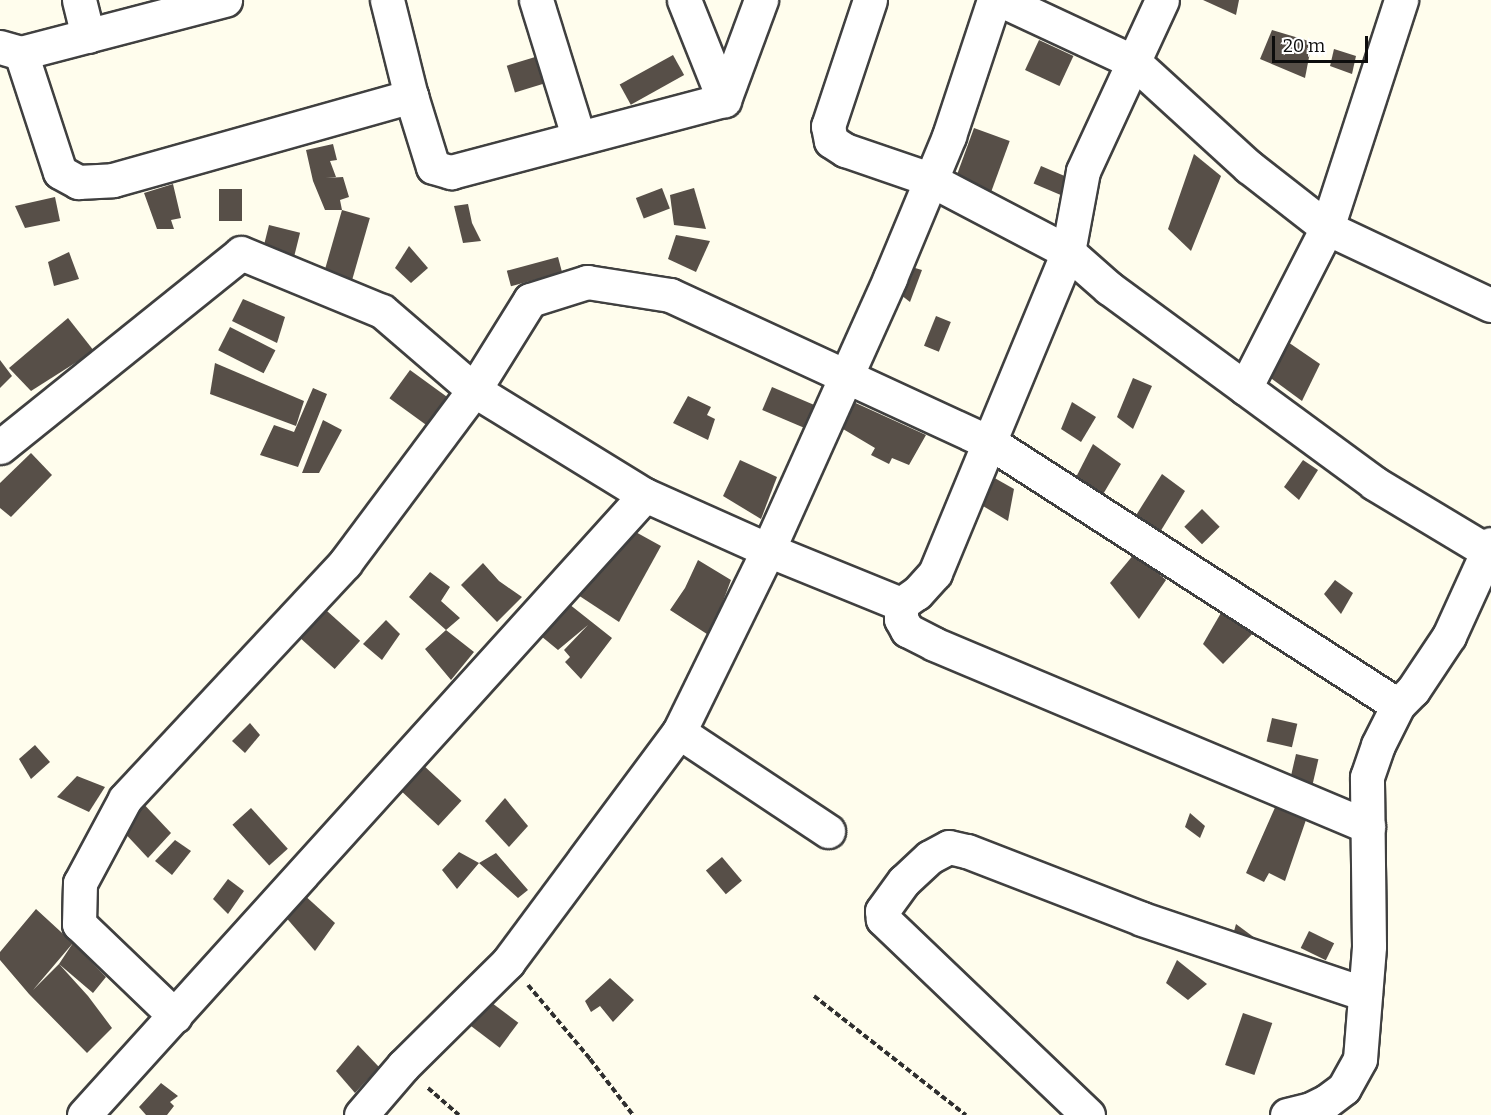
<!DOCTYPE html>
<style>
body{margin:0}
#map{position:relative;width:1491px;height:1115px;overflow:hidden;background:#fffded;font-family:Bitter,serif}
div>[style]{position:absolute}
.building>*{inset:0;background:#574f48;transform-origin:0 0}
.path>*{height:4px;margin-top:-2px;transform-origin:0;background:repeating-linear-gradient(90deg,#2f2f2f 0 6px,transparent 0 9px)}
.roads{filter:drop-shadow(2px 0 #404040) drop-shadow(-2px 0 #404040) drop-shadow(0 2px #404040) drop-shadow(0 -2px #404040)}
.minor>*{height:33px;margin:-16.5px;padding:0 16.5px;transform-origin:16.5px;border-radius:16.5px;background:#fff}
span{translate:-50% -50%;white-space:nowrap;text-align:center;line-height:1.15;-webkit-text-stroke:6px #fff;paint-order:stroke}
.scale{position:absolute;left:1272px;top:36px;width:96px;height:27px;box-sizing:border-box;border:3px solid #0d0d0d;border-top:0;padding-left:8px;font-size:18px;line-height:21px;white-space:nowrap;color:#0d0d0d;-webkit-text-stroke:4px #fff;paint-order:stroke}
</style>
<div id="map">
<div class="building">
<div style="clip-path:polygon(1203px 0,1239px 0,1236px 15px)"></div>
<div style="clip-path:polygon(1272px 30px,1312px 42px,1305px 78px,1260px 59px)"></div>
<div style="left:1039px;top:40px;width:38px;height:33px;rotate:25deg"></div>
<div style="clip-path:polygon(1334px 49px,1356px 56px,1352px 74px,1330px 66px)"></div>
<div style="left:545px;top:54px;width:28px;height:40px;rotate:73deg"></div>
<div style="left:673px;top:55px;width:23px;height:61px;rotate:61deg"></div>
<div style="left:974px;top:128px;width:38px;height:56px;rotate:20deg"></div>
<div style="clip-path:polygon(333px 144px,337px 160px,330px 161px,336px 177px,326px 178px,343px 177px,349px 197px,340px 200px,342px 210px,325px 210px,313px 181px,306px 150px)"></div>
<div style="clip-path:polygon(1194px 154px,1221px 176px,1191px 251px,1168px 229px)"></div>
<div style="left:1041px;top:166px;width:34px;height:19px;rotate:23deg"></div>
<div style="clip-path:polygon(173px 184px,181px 218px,171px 220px,174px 229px,157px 229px,144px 193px)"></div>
<div style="left:662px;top:188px;width:22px;height:28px;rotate:69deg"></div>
<div style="clip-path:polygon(694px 188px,706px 229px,674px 225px,670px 195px)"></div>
<div style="left:242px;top:189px;width:32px;height:23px;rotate:90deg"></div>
<div style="clip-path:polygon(55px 197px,60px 221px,25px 228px,15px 206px)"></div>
<div style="clip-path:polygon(468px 204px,472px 223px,481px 241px,463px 243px,454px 206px)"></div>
<div style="left:342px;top:210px;width:29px;height:65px;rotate:16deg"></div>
<div style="left:269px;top:225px;width:32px;height:27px;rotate:14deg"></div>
<div style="clip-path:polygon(676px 235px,710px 241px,696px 272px,668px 259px)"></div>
<div style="clip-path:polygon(409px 246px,428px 268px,411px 283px,395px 268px)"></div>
<div style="clip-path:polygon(69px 252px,79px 279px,54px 286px,48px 262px)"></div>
<div style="left:558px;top:257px;width:16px;height:53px;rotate:75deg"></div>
<div style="clip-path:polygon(908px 266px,922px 270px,910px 302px,897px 292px)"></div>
<div style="clip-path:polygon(243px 299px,285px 317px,277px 343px,232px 321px)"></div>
<div style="left:936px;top:316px;width:16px;height:32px;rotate:22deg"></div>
<div style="clip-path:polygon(68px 318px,94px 351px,31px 391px,9px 368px)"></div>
<div style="left:230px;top:327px;width:51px;height:26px;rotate:27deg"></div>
<div style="clip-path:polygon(1285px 340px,1320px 364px,1302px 401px,1261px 371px)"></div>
<div style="clip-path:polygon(0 360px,12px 376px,0 388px)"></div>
<div style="clip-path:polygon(215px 363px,304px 401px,296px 426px,210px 394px)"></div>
<div style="left:410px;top:370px;width:57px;height:35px;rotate:36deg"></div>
<div style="clip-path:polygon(1133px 378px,1152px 386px,1133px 429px,1117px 417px)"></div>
<div style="left:772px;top:387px;width:46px;height:25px;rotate:23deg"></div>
<div style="clip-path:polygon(313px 388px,327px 394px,298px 467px,260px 455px,274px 425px,294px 432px)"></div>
<div style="clip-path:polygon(688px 396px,711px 407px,707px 415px,715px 419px,708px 440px,673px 423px)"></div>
<div style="clip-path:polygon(849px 400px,926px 435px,909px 465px,892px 458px,889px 464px,871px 455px,875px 448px,838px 426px)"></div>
<div style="clip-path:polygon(1072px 402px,1096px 417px,1081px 442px,1061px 429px)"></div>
<div style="clip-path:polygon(323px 420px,342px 430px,319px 473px,302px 473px)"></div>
<div style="clip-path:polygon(1093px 444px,1121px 464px,1099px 501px,1071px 487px)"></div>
<div style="clip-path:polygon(31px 453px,52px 475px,11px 517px,0 508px,0 483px)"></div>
<div style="clip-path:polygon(740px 460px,777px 477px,761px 519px,723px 496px)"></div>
<div style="clip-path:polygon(1303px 460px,1318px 470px,1299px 500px,1284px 487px)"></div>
<div style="clip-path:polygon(984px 472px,1014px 489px,1008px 521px,973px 500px)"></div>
<div style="clip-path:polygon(1162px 474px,1185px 491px,1154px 542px,1133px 520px)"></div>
<div style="left:1202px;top:509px;width:25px;height:25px;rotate:45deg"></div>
<div style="clip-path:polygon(632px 530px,661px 546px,619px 622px,578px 595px)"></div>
<div style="clip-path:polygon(1135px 553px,1166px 580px,1139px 619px,1110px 583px)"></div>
<div style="clip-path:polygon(698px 560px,731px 580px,710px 636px,670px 610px,685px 588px)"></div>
<div style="clip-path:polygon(483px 563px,499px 581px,522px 597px,497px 622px,461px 585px)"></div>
<div style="clip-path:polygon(430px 572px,450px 587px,441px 601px,460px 618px,446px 630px,474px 652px,451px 680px,425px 649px,446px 630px,409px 597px)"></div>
<div style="clip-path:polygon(1335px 580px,1353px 593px,1341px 614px,1324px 594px)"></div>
<div style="clip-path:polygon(1229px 599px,1259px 627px,1223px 664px,1203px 644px)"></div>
<div style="left:317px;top:602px;width:58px;height:38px;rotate:42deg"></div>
<div style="clip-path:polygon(569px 604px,612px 638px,581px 679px,565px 662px,570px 657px,564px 650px,588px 625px,558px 650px,541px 636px)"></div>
<div style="clip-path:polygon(386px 620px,400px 634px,382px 660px,363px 644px)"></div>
<div style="left:1272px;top:718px;width:26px;height:24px;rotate:13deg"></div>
<div style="clip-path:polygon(250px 723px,260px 735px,245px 753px,232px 741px)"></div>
<div style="clip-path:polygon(35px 745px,50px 762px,31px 779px,19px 759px)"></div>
<div style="left:1296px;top:754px;width:23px;height:33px;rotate:13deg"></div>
<div style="left:422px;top:764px;width:54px;height:34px;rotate:43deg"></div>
<div style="clip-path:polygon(77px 776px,105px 787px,89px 812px,57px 797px)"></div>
<div style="clip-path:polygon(138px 798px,171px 833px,148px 858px,120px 828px)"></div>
<div style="clip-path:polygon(505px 798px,528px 826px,509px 847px,485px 821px)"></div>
<div style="clip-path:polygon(1277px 803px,1307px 817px,1285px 881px,1269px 873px,1264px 882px,1246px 873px)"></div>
<div style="left:251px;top:808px;width:55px;height:25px;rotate:48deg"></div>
<div style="clip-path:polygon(1190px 813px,1205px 826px,1200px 838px,1185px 827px)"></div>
<div style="clip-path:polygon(175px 840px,191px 851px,172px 875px,155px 861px)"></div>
<div style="clip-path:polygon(459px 852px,479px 863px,496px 853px,528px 890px,518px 898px,479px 863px,457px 889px,442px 870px)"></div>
<div style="left:722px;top:857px;width:31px;height:21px;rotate:50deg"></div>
<div style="clip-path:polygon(228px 879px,244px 891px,228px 914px,213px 899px)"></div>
<div style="clip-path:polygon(302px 893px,335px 923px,315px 951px,283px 914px)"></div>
<div style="clip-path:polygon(36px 909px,73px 943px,106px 977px,93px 993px,59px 964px,73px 943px,33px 990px,59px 964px,88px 996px,112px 1028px,87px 1053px,29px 994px,0 960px,0 952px)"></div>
<div style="clip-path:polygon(1236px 924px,1263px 944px,1230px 946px)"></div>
<div style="left:1309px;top:931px;width:28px;height:19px;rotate:26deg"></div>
<div style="clip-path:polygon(1177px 960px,1207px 984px,1188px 1000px,1166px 983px)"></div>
<div style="clip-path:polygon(610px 978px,634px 1000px,613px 1022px,600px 1006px,591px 1012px,585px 1001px)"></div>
<div style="left:488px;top:1000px;width:38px;height:31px;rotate:37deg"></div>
<div style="left:1243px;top:1013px;width:31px;height:55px;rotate:19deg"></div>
<div style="clip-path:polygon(358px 1045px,379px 1067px,355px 1093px,336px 1071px)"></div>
<div style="clip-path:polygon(161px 1083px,178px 1096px,170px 1102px,174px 1106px,167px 1115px,146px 1115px,139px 1107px)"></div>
</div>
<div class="path">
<div style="left:528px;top:985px;width:97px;rotate:50deg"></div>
<div style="left:590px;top:1059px;width:71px;rotate:52.5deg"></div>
<div style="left:814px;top:996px;width:193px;rotate:38.1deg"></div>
<div style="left:428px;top:1088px;width:41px;rotate:41.1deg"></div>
</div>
<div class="roads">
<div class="minor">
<div style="left:79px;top:0;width:37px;rotate:76deg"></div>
<div style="left:387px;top:0;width:99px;rotate:76deg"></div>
<div style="left:536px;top:0;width:142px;rotate:72.8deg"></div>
<div style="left:684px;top:0;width:108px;rotate:68.2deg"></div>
<div style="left:870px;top:0;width:133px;rotate:108.4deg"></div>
<div style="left:828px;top:126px;width:15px;rotate:79deg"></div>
<div style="left:831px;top:141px;width:17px;rotate:33deg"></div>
<div style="left:845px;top:150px;width:89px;rotate:19deg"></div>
<div style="left:929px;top:179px;width:157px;rotate:27.7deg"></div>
<div style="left:1068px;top:252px;width:55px;rotate:41.3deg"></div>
<div style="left:1109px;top:288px;width:329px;rotate:36.3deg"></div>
<div style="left:1374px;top:483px;width:132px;rotate:31deg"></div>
<div style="left:1001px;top:0;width:147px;rotate:25deg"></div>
<div style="left:1134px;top:62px;width:156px;rotate:42.4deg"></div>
<div style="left:1249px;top:167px;width:99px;rotate:38deg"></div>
<div style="left:1327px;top:228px;width:181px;rotate:25.2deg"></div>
<div style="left:0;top:47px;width:22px;rotate:16deg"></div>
<div style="left:21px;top:53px;width:211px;rotate:-14.6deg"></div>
<div style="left:21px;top:53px;width:125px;rotate:71.9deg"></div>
<div style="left:60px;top:172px;width:21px;rotate:29deg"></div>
<div style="left:78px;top:182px;width:35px;rotate:-3deg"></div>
<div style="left:113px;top:180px;width:310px;rotate:-15.7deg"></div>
<div style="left:411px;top:96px;width:74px;rotate:72.8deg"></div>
<div style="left:433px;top:167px;width:19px;rotate:16deg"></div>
<div style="left:451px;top:172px;width:282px;rotate:-14.8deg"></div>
<div style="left:724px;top:100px;width:107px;rotate:-69.7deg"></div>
<div style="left:1245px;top:388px;width:180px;rotate:-62.9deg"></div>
<div style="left:1327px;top:228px;width:240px;rotate:-72deg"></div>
<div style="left:0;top:447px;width:309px;rotate:-38.8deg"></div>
<div style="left:241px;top:253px;width:152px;rotate:22.4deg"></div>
<div style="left:382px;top:311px;width:121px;rotate:40.7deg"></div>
<div style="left:474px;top:390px;width:201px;rotate:31.6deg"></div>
<div style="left:645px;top:495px;width:135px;rotate:24.1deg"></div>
<div style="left:768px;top:550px;width:144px;rotate:22.1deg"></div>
<div style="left:901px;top:604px;width:15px;rotate:90deg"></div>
<div style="left:901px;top:619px;width:13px;rotate:61deg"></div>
<div style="left:907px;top:630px;width:30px;rotate:27deg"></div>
<div style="left:934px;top:644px;width:471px;rotate:22.8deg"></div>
<div style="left:901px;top:604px;width:19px;rotate:-35deg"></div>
<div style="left:917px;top:593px;width:27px;rotate:-48deg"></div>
<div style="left:935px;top:573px;width:347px;rotate:-67.5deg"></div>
<div style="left:1068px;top:252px;width:82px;rotate:-79.5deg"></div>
<div style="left:1083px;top:171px;width:188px;rotate:-65.2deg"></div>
<div style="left:679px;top:732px;width:179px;rotate:33.6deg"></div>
<div style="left:175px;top:1016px;width:133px;rotate:-136.2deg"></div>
<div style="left:79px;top:924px;width:41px;rotate:-88.6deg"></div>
<div style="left:80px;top:883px;width:95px;rotate:-61.8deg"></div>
<div style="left:125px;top:799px;width:323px;rotate:-47deg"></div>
<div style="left:345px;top:563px;width:216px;rotate:-53.3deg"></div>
<div style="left:474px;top:390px;width:106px;rotate:-58.1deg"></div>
<div style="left:530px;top:300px;width:60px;rotate:-17.5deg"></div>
<div style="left:587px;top:282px;width:84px;rotate:8.9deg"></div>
<div style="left:670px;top:295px;width:353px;rotate:24.8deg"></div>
<div style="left:991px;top:443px;width:484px;rotate:32.8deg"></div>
<div style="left:84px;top:1115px;width:836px;rotate:-47.86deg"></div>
<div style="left:361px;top:1115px;width:65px;rotate:-49.4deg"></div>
<div style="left:403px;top:1066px;width:148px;rotate:-44.7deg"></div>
<div style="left:508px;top:962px;width:287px;rotate:-53.4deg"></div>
<div style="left:679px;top:732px;width:203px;rotate:-63.9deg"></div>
<div style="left:768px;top:550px;width:298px;rotate:-65.8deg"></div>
<div style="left:890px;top:278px;width:154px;rotate:-67.4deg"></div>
<div style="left:949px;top:136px;width:143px;rotate:-71.7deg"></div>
<div style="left:1088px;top:1115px;width:284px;rotate:-136.3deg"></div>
<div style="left:883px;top:919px;width:8px;rotate:-97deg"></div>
<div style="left:882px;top:911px;width:37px;rotate:-54deg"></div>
<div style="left:904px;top:881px;width:35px;rotate:-43deg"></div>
<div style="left:930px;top:857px;width:21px;rotate:-28deg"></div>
<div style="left:949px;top:847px;width:18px;rotate:13deg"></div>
<div style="left:967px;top:851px;width:188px;rotate:21.2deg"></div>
<div style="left:1142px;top:919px;width:235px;rotate:18.6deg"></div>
<div style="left:1287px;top:1115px;width:25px;rotate:-14deg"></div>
<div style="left:1311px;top:1109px;width:18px;rotate:-27deg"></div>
<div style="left:1327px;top:1101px;width:21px;rotate:-37deg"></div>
<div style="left:1344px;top:1088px;width:33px;rotate:-61deg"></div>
<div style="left:1360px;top:1059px;width:113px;rotate:-85.4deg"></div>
<div style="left:1369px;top:946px;width:169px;rotate:-90.7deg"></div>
<div style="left:1367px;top:777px;width:34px;rotate:-71deg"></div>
<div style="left:1378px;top:745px;width:45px;rotate:-63.4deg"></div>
<div style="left:1398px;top:705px;width:21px;rotate:-45deg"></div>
<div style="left:1413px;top:690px;width:65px;rotate:-56.3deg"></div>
<div style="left:1449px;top:636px;width:101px;rotate:-65.5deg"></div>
</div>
</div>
<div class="scale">20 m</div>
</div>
